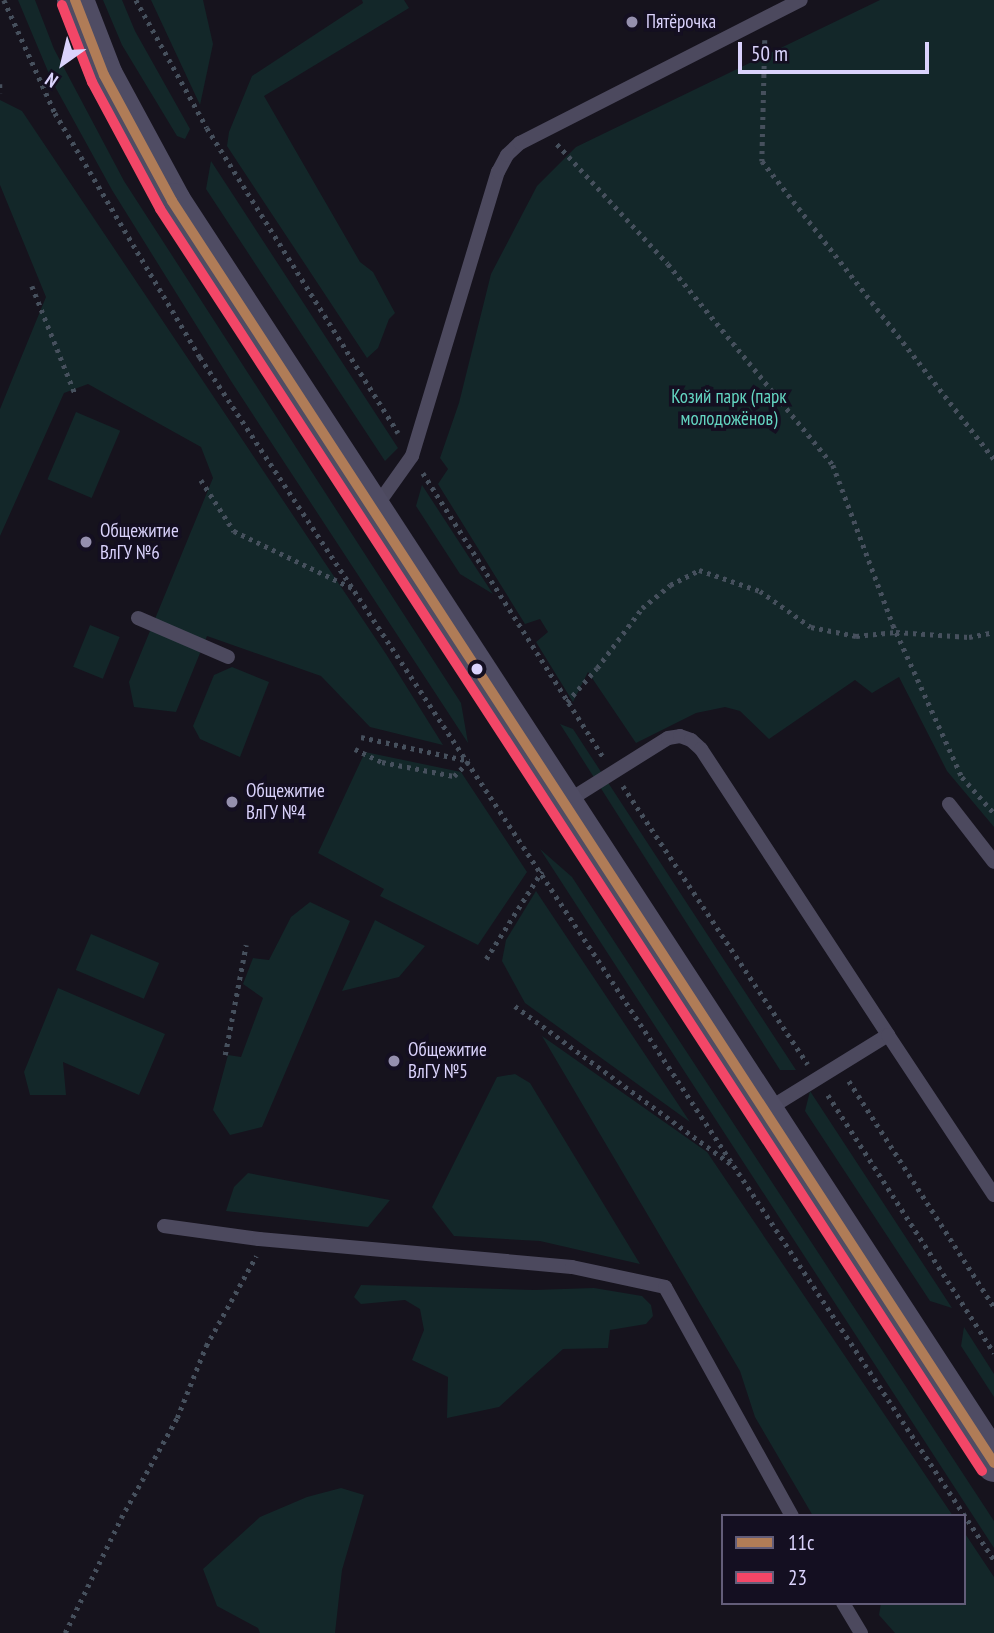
<!DOCTYPE html>
<meta charset="utf-8">
<style>
body{margin:0}
#map{position:relative;width:994px;height:1633px;overflow:hidden;background:#16131d;font-family:"PT Sans Narrow",sans-serif}
div>[style]{position:absolute}
.green>*{inset:0;background:#132729;transform-origin:0 0}
.path>*{height:4.5px;margin-top:-2.25px;transform-origin:0;background:repeating-linear-gradient(90deg,#46505d 0 3.5px,transparent 0 8.5px)}
.lane>*{height:14px;margin:-7px;padding:0 7px;transform-origin:7px;border-radius:7px;background:#4c495e}
.secondary>*{height:37px;margin:-18.5px;padding:0 18.5px;transform-origin:18.5px;border-radius:18.5px;background:#4f4c63}
.bus-1>*{height:10px;margin:-5px;padding:0 5px;transform-origin:5px;border-radius:5px;background:#b07c57}
.bus-2>*{height:10px;margin:-5px;padding:0 5px;transform-origin:5px;border-radius:5px;background:#f34667}
.dots>*{width:19px;height:19px;translate:-50% -50%;box-sizing:border-box;border:4px solid #140f21;border-radius:50%}
span{translate:-50% -50%;white-space:nowrap;text-align:center;line-height:1.15;-webkit-text-stroke:7px #140f21;paint-order:stroke}
.poi-label{font-size:19px;color:#dad3fc}
.left{translate:0 -50%;text-align:left}
.park-label{font-size:19px;color:#64d6c2}
.legend{position:absolute;left:721px;top:1514px;width:245px;height:91px;box-sizing:border-box;background:#140f21;border:2px solid #635d79;margin:0;padding:9px 12px;list-style:none;font-size:21px;color:#dad3fc}
.legend li{display:flex;align-items:center;gap:14px;height:35px}
.legend b{width:35px;border:2px solid #635d79}
.north{position:absolute;left:28px;top:28px;width:70px;height:70px;-webkit-text-stroke:5px #140f21;paint-order:stroke;rotate:214deg;font-size:19px;font-weight:700;line-height:28px;text-align:center;color:#dad3fc}
.north::after{content:'';display:block;margin:auto;width:24px;height:32px;background:#dad3fc;clip-path:polygon(50% 0,100% 100%,50% 72%,0 100%)}
.scale{position:absolute;left:738px;top:42px;width:191px;height:32px;box-sizing:border-box;border:4px solid #dad3fc;border-top:0;padding-left:9px;font-size:21px;line-height:24px;white-space:nowrap;color:#dad3fc;-webkit-text-stroke:5px #140f21;paint-order:stroke}
</style>
<div id="map">
<div class="green">
<div style="clip-path:polygon(18px 0,35px 0,54px 49px,124px 181px,461px 703px,468px 743px,231px 381px,112px 190px,52px 81px)"></div>
<div style="clip-path:polygon(103px 0,122px 0,135px 31px,190px 129px,185px 139px,177px 136px,122px 45px)"></div>
<div style="clip-path:polygon(151px 0,203px 0,213px 44px,200px 105px)"></div>
<div style="clip-path:polygon(362px 0,404px 0,409px 8px,264px 96px,360px 262px,373px 272px,395px 313px,389px 319px,378px 348px,367px 358px,227px 146px,229px 132px,252px 76px,363px 3px)"></div>
<div style="clip-path:polygon(880px 0,994px 0,994px 827px,947px 771px,899px 677px,872px 693px,855px 680px,769px 739px,740px 711px,725px 707px,696px 713px,636px 743px,588px 672px,573px 702px,536px 642px,548px 632px,540px 619px,525px 624px,438px 484px,448px 469px,440px 458px,459px 403px,491px 274px,537px 186px,576px 147px)"></div>
<div style="clip-path:polygon(0 100px,22px 111px,386px 654px,443px 745px,370px 727px,321px 676px,207px 636px,176px 712px,134px 707px,129px 682px,213px 478px,201px 447px,88px 384px,64px 393px,0 536px,0 409px,46px 297px,0 185px)"></div>
<div style="clip-path:polygon(211px 161px,398px 448px,385px 461px,206px 189px)"></div>
<div style="left:76px;top:412px;width:48px;height:73px;rotate:23deg"></div>
<div style="clip-path:polygon(422px 485px,493px 594px,460px 574px,416px 506px)"></div>
<div style="left:90px;top:625px;width:32px;height:45px;rotate:22deg"></div>
<div style="clip-path:polygon(232px 667px,269px 682px,240px 757px,200px 739px,193px 726px,214px 675px)"></div>
<div style="clip-path:polygon(560px 724px,573px 729px,796px 1070px,780px 1070px)"></div>
<div style="clip-path:polygon(365px 752px,461px 772px,527px 872px,478px 945px,380px 896px,384px 889px,318px 853px)"></div>
<div style="clip-path:polygon(540px 849px,572px 877px,994px 1521px,994px 1548px)"></div>
<div style="clip-path:polygon(536px 891px,690px 1122px,525px 1003px,502px 961px,506px 940px)"></div>
<div style="clip-path:polygon(310px 902px,350px 921px,262px 1127px,230px 1135px,213px 1110px,228px 1055px,241px 1057px,263px 998px,243px 984px,253px 958px,269px 960px,291px 917px)"></div>
<div style="clip-path:polygon(375px 920px,425px 946px,399px 977px,342px 991px)"></div>
<div style="left:91px;top:934px;width:74px;height:39px;rotate:23deg"></div>
<div style="clip-path:polygon(58px 988px,165px 1034px,139px 1095px,63px 1062px,66px 1095px,30px 1095px,24px 1072px)"></div>
<div style="clip-path:polygon(542px 1036px,707px 1152px,953px 1516px,813px 1516px,755px 1417px,740px 1371px)"></div>
<div style="clip-path:polygon(515px 1074px,530px 1083px,640px 1264px,540px 1241px,454px 1236px,432px 1207px,497px 1077px)"></div>
<div style="clip-path:polygon(810px 1091px,952px 1308px,930px 1301px,805px 1111px)"></div>
<div style="clip-path:polygon(248px 1173px,390px 1200px,368px 1227px,226px 1211px,234px 1187px)"></div>
<div style="clip-path:polygon(361px 1285px,534px 1290px,594px 1288px,642px 1296px,651px 1305px,653px 1316px,646px 1324px,610px 1330px,608px 1348px,563px 1349px,499px 1407px,447px 1418px,448px 1377px,412px 1360px,424px 1330px,420px 1309px,405px 1300px,361px 1304px,354px 1297px)"></div>
<div style="clip-path:polygon(964px 1327px,994px 1374px,994px 1397px,961px 1346px)"></div>
<div style="clip-path:polygon(341px 1488px,364px 1495px,342px 1570px,335px 1633px,260px 1633px,258px 1628px,217px 1606px,203px 1569px,260px 1517px,307px 1497px)"></div>
<div style="clip-path:polygon(964px 1532px,994px 1577px,994px 1633px,895px 1633px,879px 1615px,881px 1603px,964px 1603px)"></div>
</div>
<div class="path">
<div style="left:4px;top:0;width:124px;rotate:65.7deg"></div>
<div style="left:55px;top:113px;width:284px;rotate:59.3deg"></div>
<div style="left:200px;top:357px;width:1441px;rotate:56.57deg"></div>
<div style="left:136px;top:0;width:146px;rotate:61deg"></div>
<div style="left:207px;top:128px;width:360px;rotate:57.9deg"></div>
<div style="left:765px;top:40px;width:121px;rotate:91.4deg"></div>
<div style="left:762px;top:161px;width:378px;rotate:52.1deg"></div>
<div style="left:0;top:84px;width:9px;rotate:90deg"></div>
<div style="left:557px;top:144px;width:163px;rotate:47.2deg"></div>
<div style="left:668px;top:264px;width:260px;rotate:50.6deg"></div>
<div style="left:833px;top:465px;width:171px;rotate:69.4deg"></div>
<div style="left:893px;top:625px;width:167px;rotate:65.6deg"></div>
<div style="left:962px;top:777px;width:48px;rotate:48.4deg"></div>
<div style="left:32px;top:286px;width:118px;rotate:68.2deg"></div>
<div style="left:423px;top:473px;width:338px;rotate:57.6deg"></div>
<div style="left:201px;top:480px;width:61px;rotate:57.1deg"></div>
<div style="left:234px;top:531px;width:133px;rotate:25.8deg"></div>
<div style="left:567px;top:702px;width:45px;rotate:-48.6deg"></div>
<div style="left:597px;top:668px;width:75px;rotate:-53.1deg"></div>
<div style="left:642px;top:608px;width:36px;rotate:-39deg"></div>
<div style="left:670px;top:585px;width:33px;rotate:-27deg"></div>
<div style="left:699px;top:570px;width:65px;rotate:19deg"></div>
<div style="left:760px;top:591px;width:62px;rotate:35.2deg"></div>
<div style="left:811px;top:627px;width:46px;rotate:11.3deg"></div>
<div style="left:856px;top:636px;width:40px;rotate:-5.7deg"></div>
<div style="left:896px;top:632px;width:73px;rotate:3.9deg"></div>
<div style="left:969px;top:637px;width:25px;rotate:-11deg"></div>
<div style="left:361px;top:737px;width:111px;rotate:12.5deg"></div>
<div style="left:355px;top:749px;width:30px;rotate:26deg"></div>
<div style="left:382px;top:762px;width:73px;rotate:11deg"></div>
<div style="left:454px;top:776px;width:21px;rotate:-45deg"></div>
<div style="left:623px;top:786px;width:334px;rotate:56.4deg"></div>
<div style="left:486px;top:959px;width:104px;rotate:-57.5deg"></div>
<div style="left:515px;top:1006px;width:269px;rotate:36.2deg"></div>
<div style="left:225px;top:1055px;width:112px;rotate:-79.2deg"></div>
<div style="left:849px;top:1081px;width:269px;rotate:57.3deg"></div>
<div style="left:828px;top:1095px;width:307px;rotate:57.2deg"></div>
<div style="left:65px;top:1633px;width:128px;rotate:-64deg"></div>
<div style="left:121px;top:1518px;width:115px;rotate:-60.8deg"></div>
<div style="left:177px;top:1418px;width:78px;rotate:-68.1deg"></div>
<div style="left:206px;top:1346px;width:103px;rotate:-60.9deg"></div>
</div>
<div class="lane">
<div style="left:375px;top:508px;width:64px;rotate:-54.6deg"></div>
<div style="left:412px;top:456px;width:297px;rotate:-73.2deg"></div>
<div style="left:498px;top:172px;width:19px;rotate:-62deg"></div>
<div style="left:507px;top:155px;width:18px;rotate:-43deg"></div>
<div style="left:520px;top:143px;width:315px;rotate:-27deg"></div>
<div style="left:138px;top:618px;width:98px;rotate:23.4deg"></div>
<div style="left:566px;top:802px;width:120px;rotate:-32.1deg"></div>
<div style="left:668px;top:738px;width:12px;rotate:-9deg"></div>
<div style="left:680px;top:736px;width:12px;rotate:20deg"></div>
<div style="left:691px;top:740px;width:13px;rotate:42deg"></div>
<div style="left:701px;top:749px;width:342px;rotate:56.8deg"></div>
<div style="left:888px;top:1035px;width:145px;rotate:148.3deg"></div>
<div style="left:949px;top:804px;width:73px;rotate:52.2deg"></div>
<div style="left:888px;top:1035px;width:192px;rotate:56.5deg"></div>
<div style="left:164px;top:1226px;width:96px;rotate:7.8deg"></div>
<div style="left:259px;top:1239px;width:314px;rotate:5.1deg"></div>
<div style="left:572px;top:1267px;width:95px;rotate:12.1deg"></div>
<div style="left:665px;top:1287px;width:262px;rotate:61deg"></div>
<div style="left:843px;top:1603px;width:35px;rotate:59deg"></div>
</div>
<div class="secondary">
<div style="left:75px;top:0;width:80px;rotate:68.9deg"></div>
<div style="left:104px;top:75px;width:143px;rotate:61.6deg"></div>
<div style="left:172px;top:201px;width:1506px;rotate:56.92deg"></div>
</div>
<div class="bus-1">
<div style="left:75px;top:0;width:80px;rotate:68.9deg"></div>
<div style="left:104px;top:75px;width:143px;rotate:61.6deg"></div>
<div style="left:172px;top:201px;width:1506px;rotate:56.92deg"></div>
</div>
<div class="bus-2">
<div style="left:62px;top:5px;width:83px;rotate:68.7deg"></div>
<div style="left:92px;top:82px;width:144px;rotate:61.8deg"></div>
<div style="left:160px;top:209px;width:1506px;rotate:56.92deg"></div>
</div>
<div class="dots">
<div style="left:632px;top:22px;background:#9590ae"></div>
<div style="left:86px;top:542px;background:#9590ae"></div>
<div style="left:477px;top:669px;background:#dad3fc"></div>
<div style="left:232px;top:802px;background:#9590ae"></div>
<div style="left:394px;top:1061px;background:#9590ae"></div>
</div>
<div class="poi-label">
<span class="left" style="left:646px;top:22px">Пятёрочка</span>
<span class="left" style="left:100px;top:542px">Общежитие<br>ВлГУ №6</span>
<span class="left" style="left:246px;top:802px">Общежитие<br>ВлГУ №4</span>
<span class="left" style="left:408px;top:1061px">Общежитие<br>ВлГУ №5</span>
</div>
<div class="park-label">
<span style="left:729px;top:408px">Козий парк (парк<br>молодожёнов)</span>
</div>
<ul class="legend">
<li><b style="height:9px;background:#b07c57"></b>11с</li>
<li><b style="height:9px;background:#f34667"></b>23</li>
</ul>
<div class="north">N</div>
<div class="scale">50 m</div>
</div>
